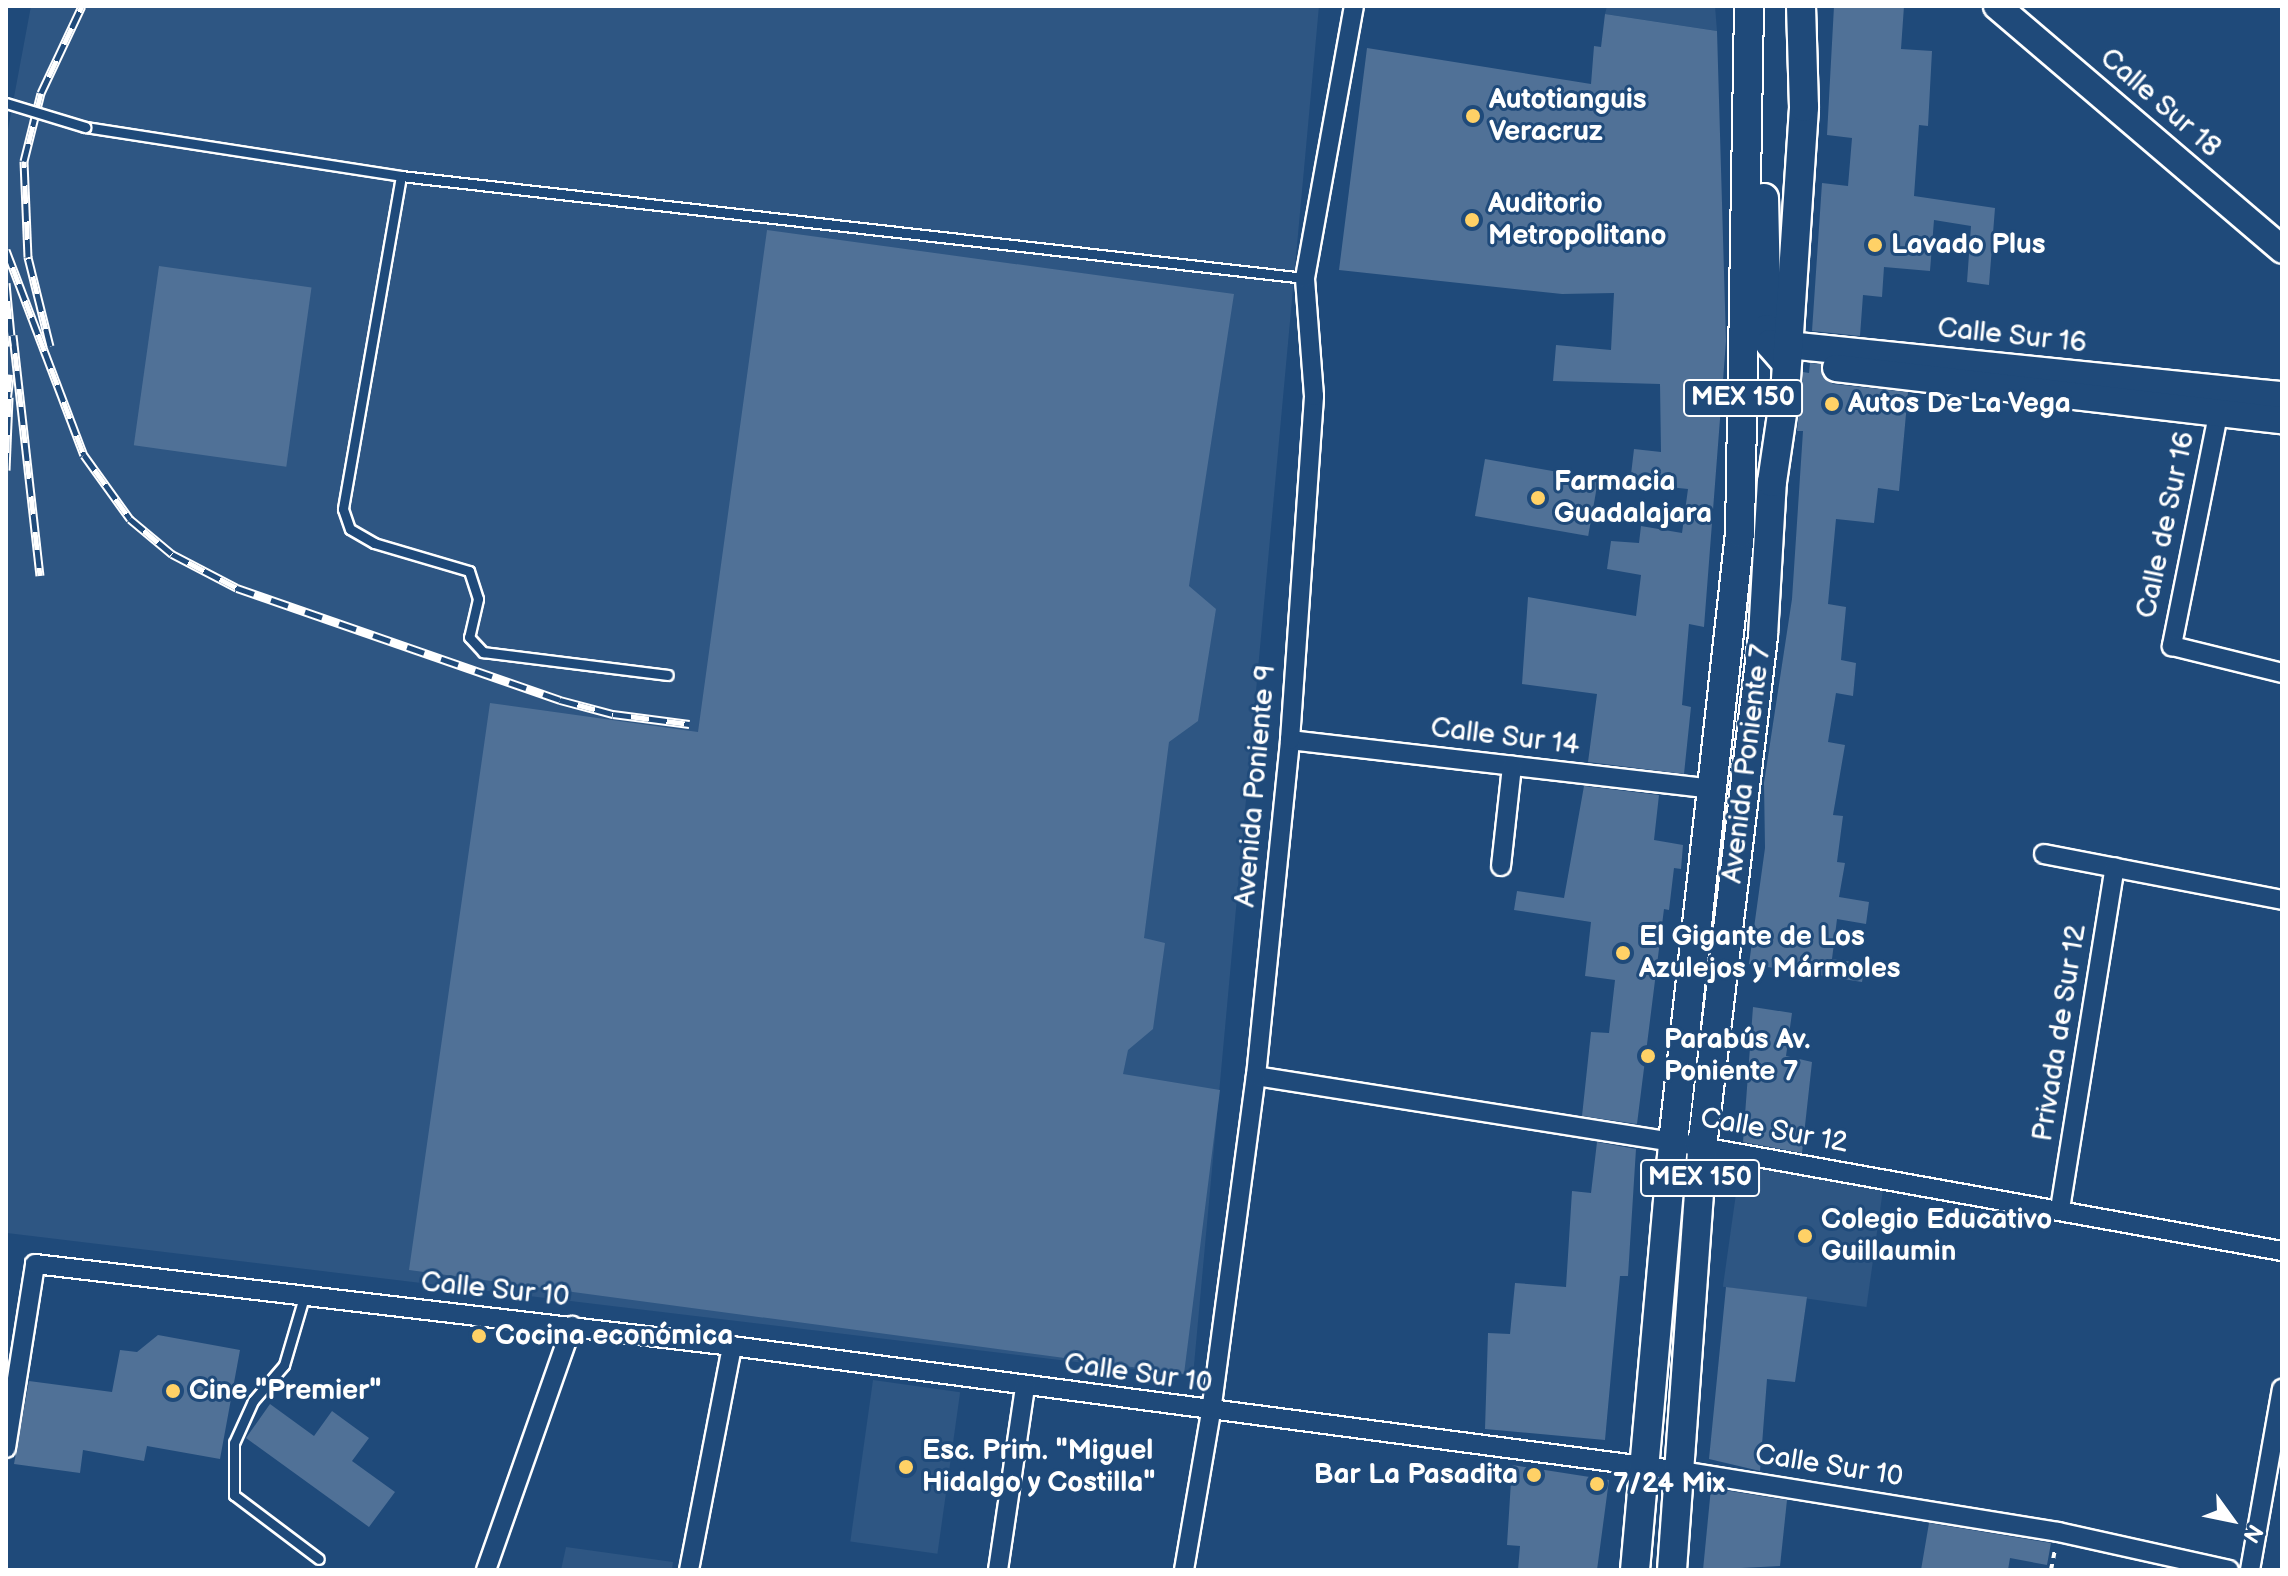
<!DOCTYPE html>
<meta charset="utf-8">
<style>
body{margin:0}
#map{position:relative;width:2288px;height:1576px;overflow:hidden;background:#1f4a7a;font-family:"Balsamiq Sans",sans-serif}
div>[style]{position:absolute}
.built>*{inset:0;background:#2e5683;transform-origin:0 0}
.building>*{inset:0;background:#507197;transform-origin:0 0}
.path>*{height:4px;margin-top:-2px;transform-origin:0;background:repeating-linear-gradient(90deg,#fff 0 6px,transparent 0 12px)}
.roads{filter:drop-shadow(2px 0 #fff) drop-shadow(-2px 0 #fff) drop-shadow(0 2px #fff) drop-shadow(0 -2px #fff)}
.service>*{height:9px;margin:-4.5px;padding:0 4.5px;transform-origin:4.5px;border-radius:4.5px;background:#1f4a7a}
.minor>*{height:18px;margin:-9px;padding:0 9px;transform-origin:9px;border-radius:9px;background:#1f4a7a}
.secondary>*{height:26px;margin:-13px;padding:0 13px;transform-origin:13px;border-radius:13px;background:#1f4a7a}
.primary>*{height:28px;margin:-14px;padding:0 14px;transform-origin:14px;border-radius:14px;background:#1f4a7a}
.rail>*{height:9px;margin-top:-4.5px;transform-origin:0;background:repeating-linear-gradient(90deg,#1f4a7a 0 18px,#fff 0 36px);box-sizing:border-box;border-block:2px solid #fff}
.bridges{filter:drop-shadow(2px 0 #fff) drop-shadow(-2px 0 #fff) drop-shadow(0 2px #fff) drop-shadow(0 -2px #fff)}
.service-bridge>*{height:9px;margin:-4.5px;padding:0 4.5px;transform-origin:4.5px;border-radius:4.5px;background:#1f4a7a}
.dots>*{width:22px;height:22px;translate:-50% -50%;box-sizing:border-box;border:4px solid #1f4a7a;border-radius:50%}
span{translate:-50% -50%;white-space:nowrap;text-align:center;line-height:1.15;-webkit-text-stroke:6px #1f4a7a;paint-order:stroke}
.shield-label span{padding:2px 6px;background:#1f4a7a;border:2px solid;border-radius:6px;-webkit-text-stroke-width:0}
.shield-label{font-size:26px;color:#fff;font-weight:700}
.poi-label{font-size:28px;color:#fff;font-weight:700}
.left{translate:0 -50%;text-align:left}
.right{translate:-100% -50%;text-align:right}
.street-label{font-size:28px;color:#fff}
.frame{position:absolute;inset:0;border:8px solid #fff;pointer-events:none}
.north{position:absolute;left:2192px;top:1480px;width:80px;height:80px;-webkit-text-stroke:6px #1f4a7a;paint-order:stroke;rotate:123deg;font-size:22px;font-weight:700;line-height:32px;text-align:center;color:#fff}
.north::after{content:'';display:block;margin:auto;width:28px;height:36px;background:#fff;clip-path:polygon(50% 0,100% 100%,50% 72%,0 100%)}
</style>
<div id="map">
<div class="built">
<div style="clip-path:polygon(31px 6px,1319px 6px,1193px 1376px,7px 1233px,6px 1237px,6px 140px)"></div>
<div style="clip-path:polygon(1607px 6px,1715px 6px,1717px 31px,1605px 14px)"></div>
<div style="left:1740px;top:1165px;width:145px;height:123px;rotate:8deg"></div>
<div style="left:873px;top:1380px;width:88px;height:163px;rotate:8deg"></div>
<div style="clip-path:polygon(566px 1547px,673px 1562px,672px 1570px,561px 1570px)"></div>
</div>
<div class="building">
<div style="clip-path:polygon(1834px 6px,1904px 6px,1901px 49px,1932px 51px,1928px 126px,1919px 125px,1914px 196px,1995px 208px,1989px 285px,1967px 282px,1971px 226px,1934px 220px,1930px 271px,1884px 267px,1882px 297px,1863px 295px,1860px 336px,1812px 331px,1822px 183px,1848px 186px,1852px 138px,1827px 135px)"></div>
<div style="clip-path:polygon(1605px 14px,1717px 31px,1726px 341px,1704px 627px,1689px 624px,1682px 705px,1691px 707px,1684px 774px,1588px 762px,1597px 694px,1522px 684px,1528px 597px,1636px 616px,1641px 575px,1607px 569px,1611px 541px,1639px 543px,1641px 526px,1682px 533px,1688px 489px,1630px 483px,1634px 449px,1661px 452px,1660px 384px,1553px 381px,1556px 345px,1611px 350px,1614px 293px,1562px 294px,1339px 270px,1367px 48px,1591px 84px,1594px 46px,1601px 47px)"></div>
<div style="clip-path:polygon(767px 230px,1234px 294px,1189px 586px,1216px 609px,1198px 721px,1169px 742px,1144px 938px,1165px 943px,1153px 1029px,1128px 1050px,1123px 1074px,1220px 1090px,1184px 1374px,409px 1270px,490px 703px,698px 732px)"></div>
<div style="left:159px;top:266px;width:154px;height:181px;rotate:8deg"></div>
<div style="clip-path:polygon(1810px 363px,1821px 364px,1822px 375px,1833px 384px,1908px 392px,1899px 491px,1878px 488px,1874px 523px,1836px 519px,1828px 604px,1846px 607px,1841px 660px,1856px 663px,1853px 696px,1836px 693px,1828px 742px,1845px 745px,1833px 815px,1843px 816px,1837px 862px,1845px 863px,1839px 897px,1869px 902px,1866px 924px,1837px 919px,1832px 959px,1865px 964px,1862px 982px,1749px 964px,1765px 848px,1764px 783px,1792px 599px,1803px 431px,1797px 431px,1803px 372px,1809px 373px)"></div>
<div style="left:1485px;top:459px;width:115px;height:58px;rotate:10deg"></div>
<div style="clip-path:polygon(1584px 786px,1659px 795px,1654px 840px,1683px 845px,1681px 869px,1674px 868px,1669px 910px,1664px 909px,1637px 1124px,1582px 1116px,1591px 1032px,1609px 1033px,1615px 980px,1585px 976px,1591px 922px,1514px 910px,1517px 891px,1564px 898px)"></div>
<div style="clip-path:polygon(1753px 1007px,1792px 1013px,1786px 1056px,1812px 1062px,1802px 1153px,1743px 1142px)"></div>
<div style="clip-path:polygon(1597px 1142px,1636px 1149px,1628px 1276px,1620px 1276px,1605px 1440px,1485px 1429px,1488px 1333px,1510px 1334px,1515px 1283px,1566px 1287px,1572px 1191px,1591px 1193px)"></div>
<div style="clip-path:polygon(1726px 1287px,1807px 1297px,1795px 1382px,1767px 1379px,1760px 1471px,1709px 1459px)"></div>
<div style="clip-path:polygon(158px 1335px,240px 1350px,220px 1459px,147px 1446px,144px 1461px,83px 1450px,80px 1473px,14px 1464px,29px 1381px,112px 1392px,120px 1350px,137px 1352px)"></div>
<div style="clip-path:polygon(270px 1404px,314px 1436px,332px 1411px,369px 1438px,352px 1461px,395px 1492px,369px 1527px,246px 1438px)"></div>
<div style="clip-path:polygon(1512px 1465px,1609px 1480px,1597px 1570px,1518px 1570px,1520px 1546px,1507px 1545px)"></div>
<div style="clip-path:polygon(1711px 1488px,1787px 1500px,1780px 1566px,1703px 1570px)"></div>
<div style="clip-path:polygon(1929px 1523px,2051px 1543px,2047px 1565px,2010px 1558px,2008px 1570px,1921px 1570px)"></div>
</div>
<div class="path">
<div style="left:2051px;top:1570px;width:20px;rotate:-79deg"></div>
</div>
<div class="roads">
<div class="service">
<div style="left:85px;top:127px;width:320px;rotate:8.8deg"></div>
<div style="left:401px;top:176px;width:910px;rotate:6.44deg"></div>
<div style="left:401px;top:176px;width:338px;rotate:99.9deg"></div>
<div style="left:343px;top:509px;width:21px;rotate:71deg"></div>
<div style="left:350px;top:529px;width:28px;rotate:30deg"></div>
<div style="left:374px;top:543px;width:99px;rotate:16.4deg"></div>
<div style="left:469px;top:571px;width:29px;rotate:72deg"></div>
<div style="left:478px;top:599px;width:39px;rotate:103deg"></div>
<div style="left:469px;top:637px;width:21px;rotate:47deg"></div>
<div style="left:483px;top:652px;width:186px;rotate:7.1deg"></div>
<div style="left:304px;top:1297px;width:71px;rotate:106.4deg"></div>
<div style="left:284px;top:1365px;width:48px;rotate:130.7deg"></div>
<div style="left:253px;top:1401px;width:46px;rotate:114.3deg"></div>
<div style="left:234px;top:1443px;width:52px;rotate:90deg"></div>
<div style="left:234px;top:1495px;width:106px;rotate:37deg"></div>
</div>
<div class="minor">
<div style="left:2218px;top:415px;width:236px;rotate:101.3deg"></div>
<div style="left:2172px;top:646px;width:113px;rotate:13.8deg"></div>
<div style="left:1290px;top:740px;width:426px;rotate:6.6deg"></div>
<div style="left:2044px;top:854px;width:242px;rotate:10.9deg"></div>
<div style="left:1501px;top:866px;width:101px;rotate:-83.7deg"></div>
<div style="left:1256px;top:1076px;width:452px;rotate:9deg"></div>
<div style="left:1702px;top:1147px;width:589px;rotate:10.17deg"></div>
<div style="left:2060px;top:1209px;width:346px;rotate:-80.9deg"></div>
<div style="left:6px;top:1448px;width:186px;rotate:-81deg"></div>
<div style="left:35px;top:1264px;width:702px;rotate:6.71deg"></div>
<div style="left:732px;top:1346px;width:958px;rotate:7.5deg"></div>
<div style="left:1682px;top:1471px;width:381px;rotate:9.2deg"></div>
<div style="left:2058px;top:1532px;width:175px;rotate:12.5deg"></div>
<div style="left:486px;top:1570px;width:259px;rotate:-70.6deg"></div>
<div style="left:689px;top:1570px;width:228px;rotate:-79.1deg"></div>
<div style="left:998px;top:1570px;width:185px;rotate:-81.6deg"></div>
<div style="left:1184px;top:1570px;width:160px;rotate:-80.3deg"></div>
<div style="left:1211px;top:1412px;width:339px;rotate:-82.4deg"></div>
<div style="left:1256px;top:1076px;width:338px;rotate:-84.2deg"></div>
<div style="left:1290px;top:740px;width:345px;rotate:-86deg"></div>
<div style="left:1314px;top:396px;width:118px;rotate:-94.4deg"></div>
<div style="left:1305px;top:278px;width:276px;rotate:-79.8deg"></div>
<div style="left:2250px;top:1570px;width:184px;rotate:-80deg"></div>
</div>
<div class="secondary">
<div style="left:1997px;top:6px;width:375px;rotate:40.5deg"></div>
<div style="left:1772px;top:333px;width:20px;rotate:37deg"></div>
<div style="left:1788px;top:345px;width:497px;rotate:5.8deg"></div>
<div style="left:1836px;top:368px;width:449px;rotate:6.7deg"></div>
</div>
<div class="primary">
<div style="left:1764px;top:198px;width:131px;rotate:88.7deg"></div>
<div style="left:1767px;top:329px;width:15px;rotate:79deg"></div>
<div style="left:1770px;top:344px;width:23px;rotate:49deg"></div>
<div style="left:1635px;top:1570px;width:429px;rotate:-84.9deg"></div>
<div style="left:1673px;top:1143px;width:614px;rotate:-83.73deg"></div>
<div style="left:1740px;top:533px;width:527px;rotate:-89.02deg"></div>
<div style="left:1672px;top:1570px;width:424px;rotate:-85.9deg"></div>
<div style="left:1702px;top:1147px;width:515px;rotate:-83.19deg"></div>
<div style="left:1763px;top:636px;width:154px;rotate:-86.7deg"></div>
<div style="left:1772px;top:482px;width:89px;rotate:-81.6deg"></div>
<div style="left:1785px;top:394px;width:288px;rotate:-86.2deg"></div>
<div style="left:1804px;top:107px;width:101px;rotate:-91.7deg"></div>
</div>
</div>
<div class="rail">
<div style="left:6px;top:250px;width:219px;rotate:69.2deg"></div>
<div style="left:84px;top:455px;width:79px;rotate:54.3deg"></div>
<div style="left:130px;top:519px;width:55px;rotate:39.8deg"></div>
<div style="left:172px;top:554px;width:73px;rotate:27.6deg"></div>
<div style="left:237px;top:588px;width:342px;rotate:19.1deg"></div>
<div style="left:560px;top:700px;width:55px;rotate:14.8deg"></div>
<div style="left:613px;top:714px;width:77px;rotate:7.5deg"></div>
<div style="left:6px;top:283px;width:63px;rotate:84.6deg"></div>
<div style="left:13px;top:335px;width:242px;rotate:83.6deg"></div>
<div style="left:50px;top:346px;width:92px;rotate:-103.9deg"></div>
<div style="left:28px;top:257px;width:96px;rotate:-92.4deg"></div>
<div style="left:24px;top:161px;width:70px;rotate:-76deg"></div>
<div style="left:41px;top:93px;width:96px;rotate:-64.8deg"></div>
<div style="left:6px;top:409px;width:35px;rotate:-83deg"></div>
<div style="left:6px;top:470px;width:73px;rotate:-87.6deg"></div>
</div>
<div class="bridges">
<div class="service-bridge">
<div style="left:6px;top:103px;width:83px;rotate:16.9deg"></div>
</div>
</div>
<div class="dots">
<div style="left:1473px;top:116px;background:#ffd166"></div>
<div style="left:1472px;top:220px;background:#ffd166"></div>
<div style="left:1875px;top:245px;background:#ffd166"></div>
<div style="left:1832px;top:404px;background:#ffd166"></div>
<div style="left:1538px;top:498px;background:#ffd166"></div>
<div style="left:1623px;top:953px;background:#ffd166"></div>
<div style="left:1648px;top:1056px;background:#ffd166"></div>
<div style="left:1805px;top:1236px;background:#ffd166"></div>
<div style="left:479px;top:1336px;background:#ffd166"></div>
<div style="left:173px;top:1391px;background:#ffd166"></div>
<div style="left:906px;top:1467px;background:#ffd166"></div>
<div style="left:1534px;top:1475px;background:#ffd166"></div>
<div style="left:1597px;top:1484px;background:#ffd166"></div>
</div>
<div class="shield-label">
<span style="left:1743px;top:398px">MEX 150</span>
<span style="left:1700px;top:1178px">MEX 150</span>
</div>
<div class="poi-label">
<span class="left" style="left:1489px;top:116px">Autotianguis<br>Veracruz</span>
<span class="left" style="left:1488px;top:220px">Auditorio<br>Metropolitano</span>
<span class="left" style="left:1891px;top:245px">Lavado Plus</span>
<span class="left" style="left:1848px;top:404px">Autos De La Vega</span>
<span class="left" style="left:1554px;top:498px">Farmacia<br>Guadalajara</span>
<span class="left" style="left:1639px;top:953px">El Gigante de Los<br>Azulejos y Mármoles</span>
<span class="left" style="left:1664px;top:1056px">Parabús Av.<br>Poniente 7</span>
<span class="left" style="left:1821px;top:1236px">Colegio Educativo<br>Guillaumin</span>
<span class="left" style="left:495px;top:1336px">Cocina económica</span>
<span class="left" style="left:189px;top:1391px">Cine "Premier"</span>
<span class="left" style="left:922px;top:1467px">Esc. Prim. "Miguel<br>Hidalgo y Costilla"</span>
<span class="right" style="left:1518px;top:1475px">Bar La Pasadita</span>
<span class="left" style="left:1613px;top:1484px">7/24 Mix</span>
</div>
<div class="street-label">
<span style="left:2160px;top:103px;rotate:41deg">Calle Sur 18</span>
<span style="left:2012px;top:336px;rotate:6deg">Calle Sur 16</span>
<span style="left:2166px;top:525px;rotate:-78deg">Calle de Sur 16</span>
<span style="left:1505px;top:737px;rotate:7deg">Calle Sur 14</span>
<span style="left:1747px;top:764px;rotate:-83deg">Avenida Poniente 7</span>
<span style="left:1256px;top:786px;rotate:-85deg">Avenida Poniente 9</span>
<span style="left:2060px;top:1033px;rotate:-81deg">Privada de Sur 12</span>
<span style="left:1774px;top:1131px;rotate:10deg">Calle Sur 12</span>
<span style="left:495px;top:1290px;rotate:6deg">Calle Sur 10</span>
<span style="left:1138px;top:1374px;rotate:8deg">Calle Sur 10</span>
<span style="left:1829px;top:1466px;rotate:9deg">Calle Sur 10</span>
</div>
<div class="frame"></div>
<div class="north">N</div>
</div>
